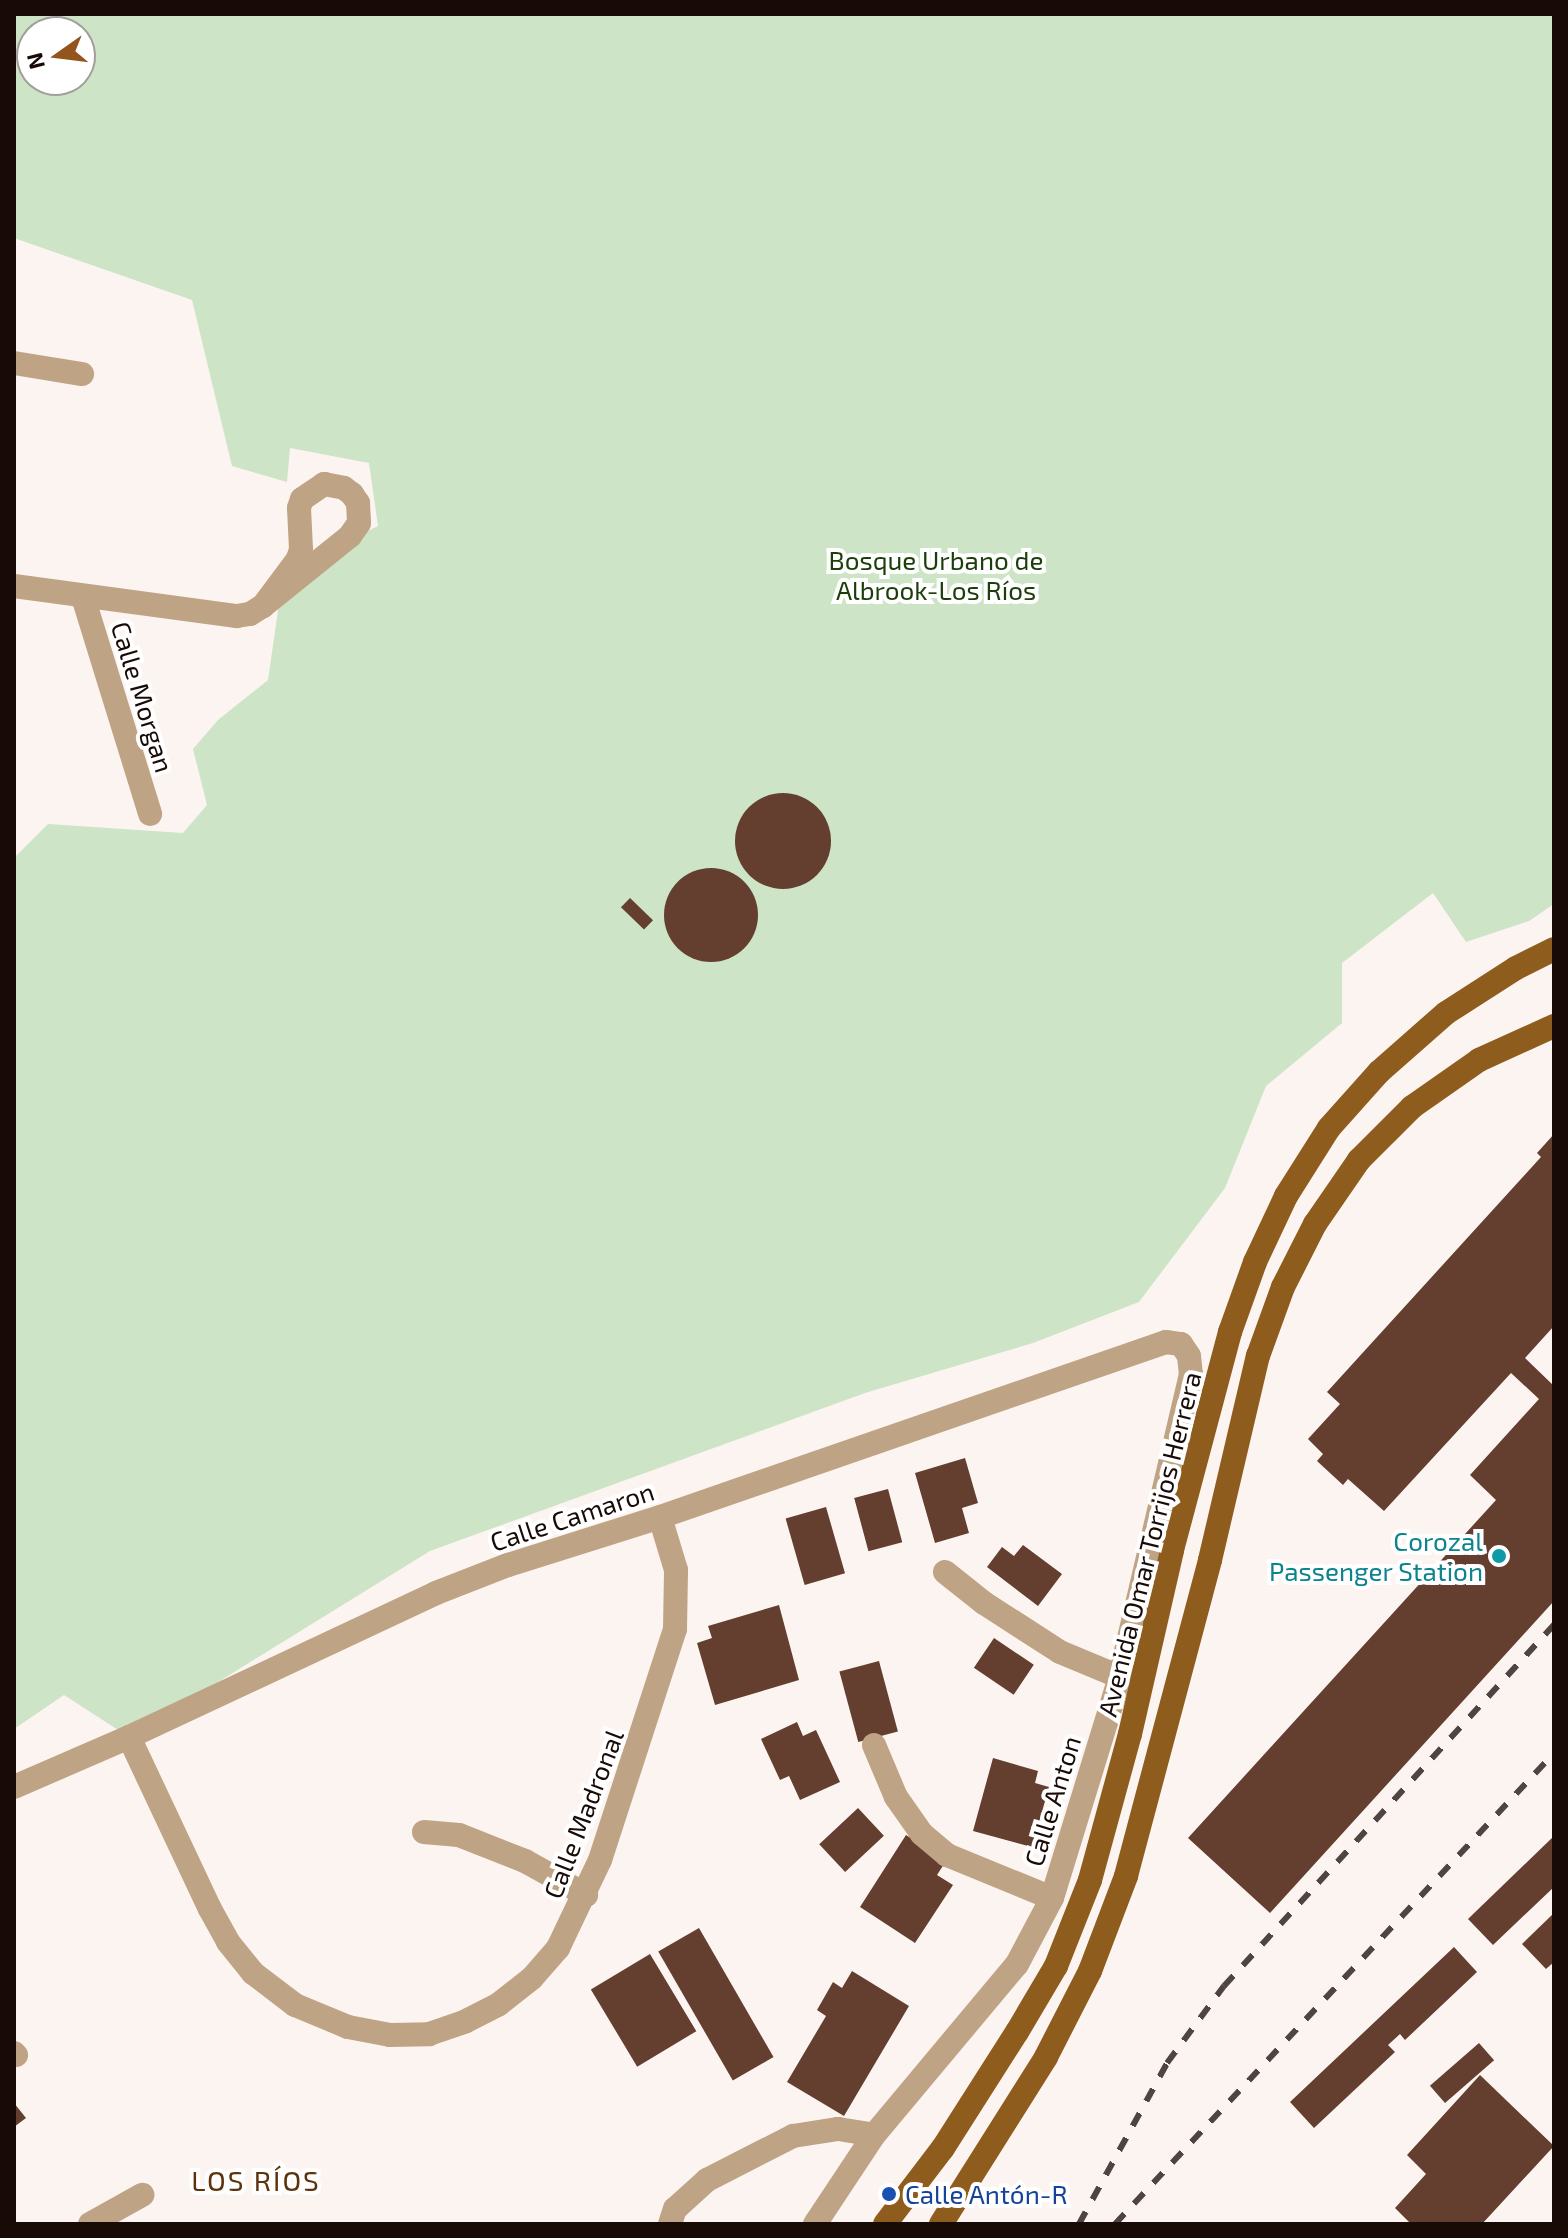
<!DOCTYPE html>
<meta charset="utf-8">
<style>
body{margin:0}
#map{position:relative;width:1568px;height:2238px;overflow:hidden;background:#fcf4f1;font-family:"Exo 2",sans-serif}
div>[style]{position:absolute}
.green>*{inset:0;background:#cde4c6}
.building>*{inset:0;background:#643e2f;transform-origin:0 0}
.round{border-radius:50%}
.minor>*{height:24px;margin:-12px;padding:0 12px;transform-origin:12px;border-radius:12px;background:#bfa385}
.major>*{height:24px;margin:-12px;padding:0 12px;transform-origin:12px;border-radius:12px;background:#8e5c1c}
.rail>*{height:6px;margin-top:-3px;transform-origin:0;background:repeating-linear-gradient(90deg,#504440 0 14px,transparent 0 28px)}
.dots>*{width:22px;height:22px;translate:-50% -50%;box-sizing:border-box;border:4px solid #fff;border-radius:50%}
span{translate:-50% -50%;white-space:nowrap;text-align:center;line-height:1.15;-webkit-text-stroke:8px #fff;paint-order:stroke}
.park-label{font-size:26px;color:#1b3e0b}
.street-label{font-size:26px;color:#180b07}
.culture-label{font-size:26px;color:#0d838f}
.right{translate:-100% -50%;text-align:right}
.transit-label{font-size:26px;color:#164399}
.left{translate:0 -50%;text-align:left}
.neighbourhood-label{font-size:28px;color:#5e320b;letter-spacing:2px}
.frame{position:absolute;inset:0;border:16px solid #180b07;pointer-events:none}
.north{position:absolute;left:16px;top:16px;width:80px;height:80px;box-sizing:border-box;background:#fff;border:2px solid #a39d9c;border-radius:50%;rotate:256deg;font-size:22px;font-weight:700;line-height:32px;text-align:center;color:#180b07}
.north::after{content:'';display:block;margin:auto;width:28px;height:36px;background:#94551d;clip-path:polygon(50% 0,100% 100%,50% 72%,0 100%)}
</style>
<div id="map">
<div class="green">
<div style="clip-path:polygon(evenodd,15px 14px,1554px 14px,1554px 904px,1529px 921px,1466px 942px,1433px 893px,1342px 963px,1342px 1023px,1266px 1086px,1225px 1188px,1139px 1302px,1033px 1343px,865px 1393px,430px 1551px,129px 1737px,64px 1695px,14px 1729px,14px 858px,48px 824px,183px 833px,207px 805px,193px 749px,218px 720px,268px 680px,281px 590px,331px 549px,378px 526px,369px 463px,290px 448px,287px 482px,232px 466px,192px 300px,14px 238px,15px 14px,32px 32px,80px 32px,80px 80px,32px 80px,32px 32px)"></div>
</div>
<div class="building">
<div class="round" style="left:735px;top:793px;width:96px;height:96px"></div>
<div class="round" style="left:664px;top:868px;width:94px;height:94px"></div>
<div style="left:630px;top:898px;width:32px;height:13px;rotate:44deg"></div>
<div style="clip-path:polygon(1554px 1134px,1554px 1326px,1525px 1358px,1554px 1386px,1554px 1601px,1270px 1913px,1188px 1838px,1496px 1500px,1470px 1475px,1539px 1399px,1511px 1373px,1384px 1511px,1348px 1479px,1343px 1485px,1317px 1461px,1323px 1454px,1308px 1439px,1340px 1404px,1327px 1392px,1541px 1157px,1537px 1153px)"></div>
<div style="clip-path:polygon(965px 1458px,978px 1503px,962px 1508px,969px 1533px,935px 1543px,915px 1473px)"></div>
<div style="left:888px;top:1489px;width:55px;height:35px;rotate:75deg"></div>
<div style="left:826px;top:1507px;width:69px;height:42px;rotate:74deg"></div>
<div style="clip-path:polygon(1023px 1545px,1062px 1574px,1038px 1606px,987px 1567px,1002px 1547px,1014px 1556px)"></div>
<div style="clip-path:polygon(779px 1605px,799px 1680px,715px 1705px,697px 1643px,712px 1638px,708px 1626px)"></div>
<div style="left:994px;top:1638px;width:48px;height:36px;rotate:34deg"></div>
<div style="left:879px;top:1661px;width:73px;height:41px;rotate:75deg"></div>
<div style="clip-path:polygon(797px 1722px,803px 1736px,816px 1730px,840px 1782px,800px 1800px,789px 1776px,780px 1780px,761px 1739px)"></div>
<div style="clip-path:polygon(993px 1758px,1038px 1771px,1035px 1783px,1049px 1787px,1032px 1847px,973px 1831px)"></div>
<div style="left:858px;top:1808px;width:38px;height:53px;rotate:47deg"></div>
<div style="clip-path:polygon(906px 1835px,946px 1861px,937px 1875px,953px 1885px,915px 1943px,860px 1907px)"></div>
<div style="clip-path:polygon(1554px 1836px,1554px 1887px,1493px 1945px,1468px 1919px)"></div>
<div style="clip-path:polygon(1554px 1913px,1554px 1962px,1546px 1969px,1522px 1944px)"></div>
<div style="left:699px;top:1928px;width:149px;height:47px;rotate:60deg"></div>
<div style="clip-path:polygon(1454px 1947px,1477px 1972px,1405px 2040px,1400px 2034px,1388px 2045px,1395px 2052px,1314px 2128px,1290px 2102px)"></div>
<div style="left:650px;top:1954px;width:90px;height:69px;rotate:59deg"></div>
<div style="clip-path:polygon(852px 1971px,909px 2006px,844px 2116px,787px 2082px,826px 2016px,817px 2010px,833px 1982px,842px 1988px)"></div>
<div style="left:1479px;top:2043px;width:23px;height:65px;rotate:49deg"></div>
<div style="clip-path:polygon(1480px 2075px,1554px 2146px,1482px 2224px,1411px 2224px,1395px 2208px,1426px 2174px,1407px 2155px)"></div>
<div style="clip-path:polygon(14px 2103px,26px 2118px,14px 2127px)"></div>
</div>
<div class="minor">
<div style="left:14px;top:363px;width:69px;rotate:9.2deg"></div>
<div style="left:324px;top:484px;width:20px;rotate:11deg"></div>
<div style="left:344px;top:488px;width:10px;rotate:37deg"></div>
<div style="left:352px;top:494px;width:11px;rotate:56deg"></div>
<div style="left:358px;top:503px;width:20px;rotate:87deg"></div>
<div style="left:359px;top:523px;width:16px;rotate:125deg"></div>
<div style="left:350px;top:536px;width:112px;rotate:141.2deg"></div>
<div style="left:263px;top:606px;width:59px;rotate:-53.3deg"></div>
<div style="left:298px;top:559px;width:10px;rotate:-73deg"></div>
<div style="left:301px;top:549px;width:41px;rotate:-92.8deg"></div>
<div style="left:299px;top:508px;width:9px;rotate:-72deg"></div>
<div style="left:302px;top:499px;width:27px;rotate:-34deg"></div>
<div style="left:14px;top:586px;width:225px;rotate:7.7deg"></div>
<div style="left:237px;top:616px;width:13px;rotate:-9deg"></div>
<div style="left:250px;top:614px;width:15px;rotate:-32deg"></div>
<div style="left:83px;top:597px;width:227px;rotate:72.8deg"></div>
<div style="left:945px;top:1572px;width:50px;rotate:38.5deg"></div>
<div style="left:984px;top:1603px;width:90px;rotate:32.8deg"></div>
<div style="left:1060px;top:1652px;width:65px;rotate:22.6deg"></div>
<div style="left:129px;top:1737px;width:190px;rotate:64.8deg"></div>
<div style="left:210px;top:1909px;width:38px;rotate:61deg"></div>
<div style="left:228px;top:1942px;width:40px;rotate:51deg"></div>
<div style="left:253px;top:1973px;width:53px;rotate:37.3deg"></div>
<div style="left:295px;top:2005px;width:57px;rotate:22.5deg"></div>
<div style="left:348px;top:2027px;width:43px;rotate:10.8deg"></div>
<div style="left:390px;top:2035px;width:39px;rotate:-1deg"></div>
<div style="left:429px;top:2034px;width:39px;rotate:-19deg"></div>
<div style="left:466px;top:2021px;width:37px;rotate:-27deg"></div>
<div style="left:499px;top:2004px;width:42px;rotate:-38.2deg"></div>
<div style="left:532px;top:1978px;width:40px;rotate:-49deg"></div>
<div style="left:558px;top:1948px;width:98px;rotate:-64.5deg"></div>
<div style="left:600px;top:1860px;width:243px;rotate:-72deg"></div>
<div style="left:675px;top:1629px;width:59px;rotate:-89deg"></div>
<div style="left:676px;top:1570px;width:55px;rotate:-106.8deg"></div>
<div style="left:874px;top:1745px;width:56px;rotate:67.1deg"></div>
<div style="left:896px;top:1797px;width:45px;rotate:54.9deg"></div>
<div style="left:922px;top:1834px;width:33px;rotate:40deg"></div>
<div style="left:947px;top:1855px;width:113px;rotate:22.3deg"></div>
<div style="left:14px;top:1787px;width:125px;rotate:-23.5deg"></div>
<div style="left:129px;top:1737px;width:339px;rotate:-25.1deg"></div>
<div style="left:436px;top:1593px;width:77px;rotate:-21.3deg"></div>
<div style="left:508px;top:1565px;width:159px;rotate:-17.5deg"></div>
<div style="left:660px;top:1517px;width:535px;rotate:-19.08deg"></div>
<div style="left:1166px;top:1342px;width:15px;rotate:8deg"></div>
<div style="left:1181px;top:1344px;width:14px;rotate:56deg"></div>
<div style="left:1189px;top:1356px;width:18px;rotate:84deg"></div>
<div style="left:1191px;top:1374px;width:311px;rotate:103.2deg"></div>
<div style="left:1120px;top:1677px;width:231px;rotate:107.1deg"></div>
<div style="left:1052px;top:1898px;width:75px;rotate:117.9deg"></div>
<div style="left:1017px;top:1964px;width:223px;rotate:129.9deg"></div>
<div style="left:874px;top:2135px;width:107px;rotate:123.5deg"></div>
<div style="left:424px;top:1832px;width:35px;rotate:5deg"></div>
<div style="left:459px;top:1835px;width:71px;rotate:21.5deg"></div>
<div style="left:525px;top:1861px;width:70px;rotate:29.1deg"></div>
<div style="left:14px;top:2053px;width:3px;rotate:45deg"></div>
<div style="left:90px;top:2224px;width:60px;rotate:-29.1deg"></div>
<div style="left:670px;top:2224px;width:16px;rotate:-72deg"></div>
<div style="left:675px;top:2209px;width:43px;rotate:-42.2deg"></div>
<div style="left:707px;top:2180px;width:97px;rotate:-27.1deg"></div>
<div style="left:793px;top:2136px;width:46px;rotate:-8.8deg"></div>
<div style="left:838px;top:2129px;width:36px;rotate:9deg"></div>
</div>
<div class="major">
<div style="left:885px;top:2224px;width:96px;rotate:-52.7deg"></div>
<div style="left:943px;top:2148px;width:138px;rotate:-57.5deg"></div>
<div style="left:1017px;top:2032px;width:77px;rotate:-59.4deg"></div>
<div style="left:1056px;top:1966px;width:92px;rotate:-68.4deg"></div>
<div style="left:1090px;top:1880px;width:151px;rotate:-74.7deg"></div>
<div style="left:1130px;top:1734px;width:189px;rotate:-77.1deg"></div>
<div style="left:1172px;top:1550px;width:226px;rotate:-75.1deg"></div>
<div style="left:1230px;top:1332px;width:74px;rotate:-70.3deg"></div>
<div style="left:1255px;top:1262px;width:73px;rotate:-64.8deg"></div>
<div style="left:1286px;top:1196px;width:80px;rotate:-57.7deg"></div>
<div style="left:1329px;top:1128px;width:75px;rotate:-48.2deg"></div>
<div style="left:1379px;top:1072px;width:89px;rotate:-41.4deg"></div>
<div style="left:1446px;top:1013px;width:83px;rotate:-32.7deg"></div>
<div style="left:1516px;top:968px;width:42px;rotate:-26.6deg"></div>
<div style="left:941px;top:2224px;width:197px;rotate:-57.8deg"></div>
<div style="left:1046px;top:2057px;width:97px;rotate:-62.9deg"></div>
<div style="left:1090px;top:1971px;width:102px;rotate:-69.2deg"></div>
<div style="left:1126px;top:1876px;width:327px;rotate:-75.1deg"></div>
<div style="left:1210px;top:1560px;width:210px;rotate:-76.8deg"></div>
<div style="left:1258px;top:1356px;width:73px;rotate:-70.1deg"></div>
<div style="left:1283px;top:1287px;width:71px;rotate:-63.1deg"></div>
<div style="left:1315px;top:1224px;width:78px;rotate:-55.5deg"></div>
<div style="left:1359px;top:1160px;width:75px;rotate:-45deg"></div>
<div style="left:1412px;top:1107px;width:82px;rotate:-35deg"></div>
<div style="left:1479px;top:1060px;width:82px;rotate:-24.4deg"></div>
</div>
<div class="rail">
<div style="left:1079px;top:2224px;width:183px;rotate:-61.3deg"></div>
<div style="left:1167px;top:2063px;width:96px;rotate:-53.5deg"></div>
<div style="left:1224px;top:1986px;width:490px;rotate:-47.6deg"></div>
<div style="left:1115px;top:2224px;width:644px;rotate:-47.01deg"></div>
</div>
<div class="dots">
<div style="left:1499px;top:1556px;background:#0f9aa8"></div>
<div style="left:889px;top:2194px;background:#1a4fb4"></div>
</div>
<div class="park-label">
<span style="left:936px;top:575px">Bosque Urbano de<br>Albrook-Los Ríos</span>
</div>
<div class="street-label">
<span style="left:143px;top:697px;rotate:73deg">Calle Morgan</span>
<span style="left:572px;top:1516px;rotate:-18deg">Calle Camaron</span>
<span style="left:1149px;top:1544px;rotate:-76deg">Avenida Omar Torrijos Herrera</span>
<span style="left:1052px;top:1801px;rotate:-73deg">Calle Anton</span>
<span style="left:583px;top:1814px;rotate:-69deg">Calle Madronal</span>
</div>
<div class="culture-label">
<span class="right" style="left:1483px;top:1556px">Corozal<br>Passenger Station</span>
</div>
<div class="transit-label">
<span class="left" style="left:905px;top:2194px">Calle Antón-R</span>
</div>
<div class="neighbourhood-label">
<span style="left:256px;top:2180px">LOS RÍOS</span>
</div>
<div class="frame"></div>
<div class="north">N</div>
</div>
